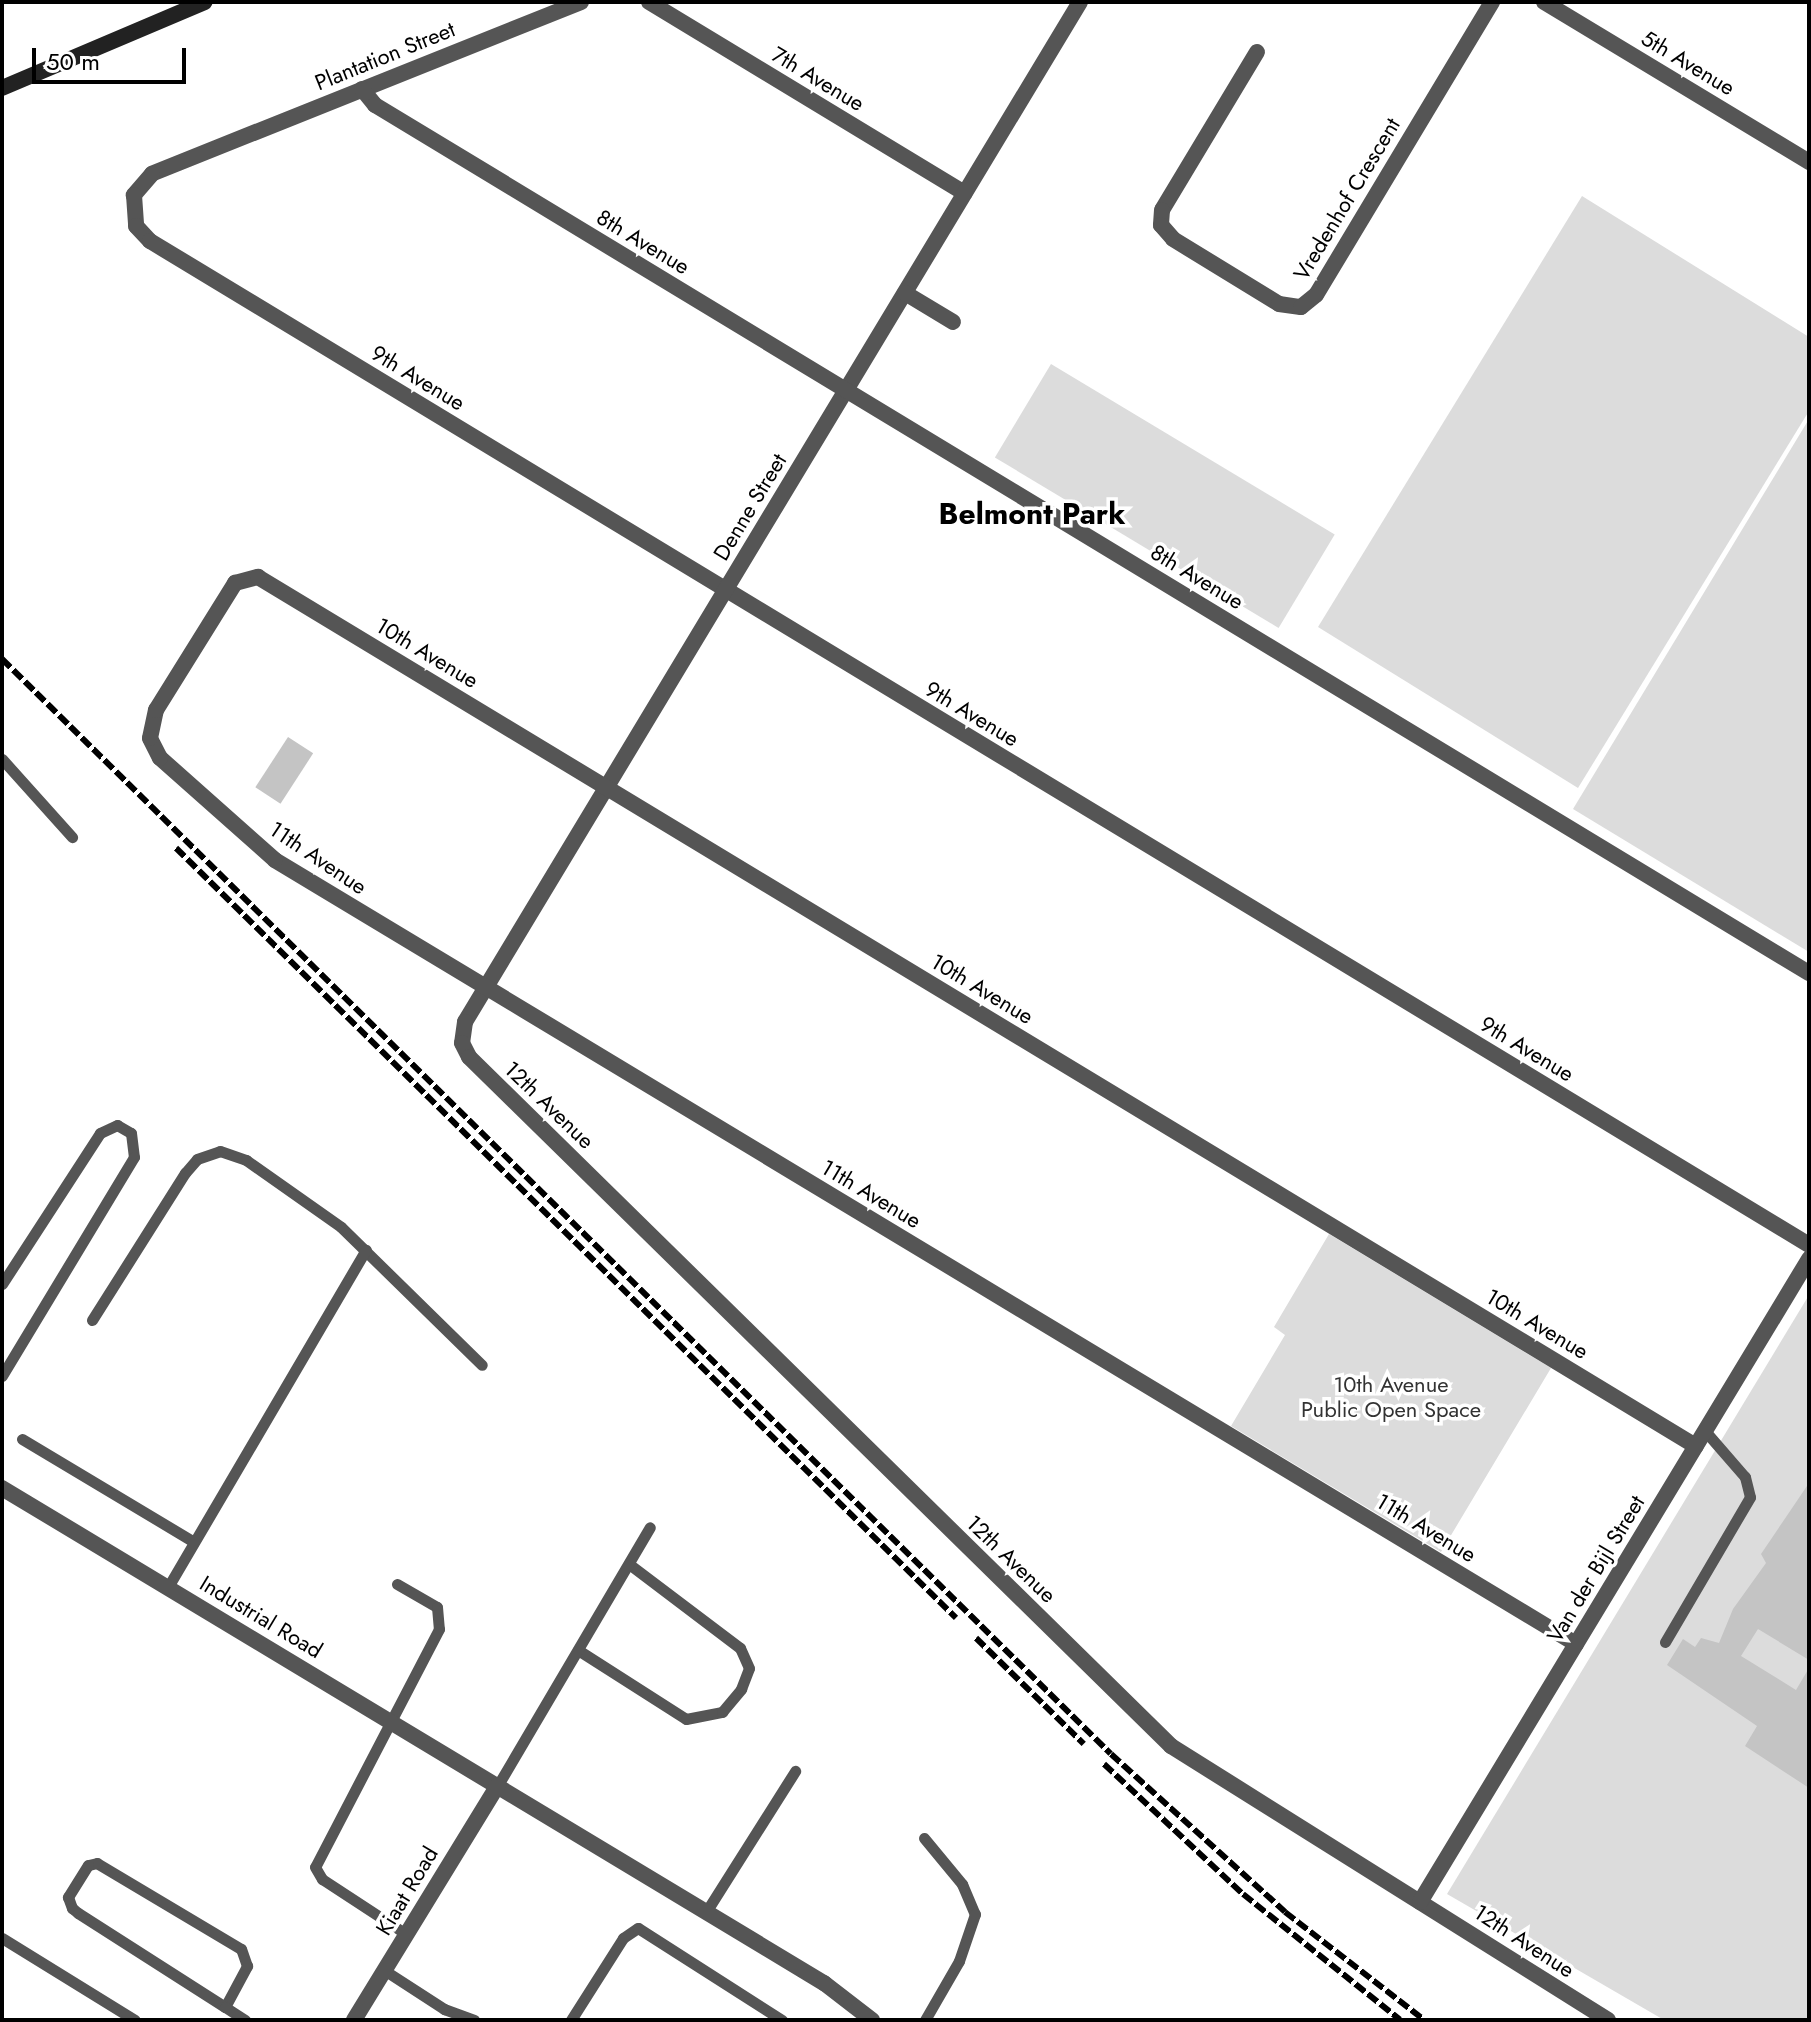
<!DOCTYPE html>
<style>
body{margin:0}
#map{position:relative;width:1811px;height:2022px;overflow:hidden;background:#fff;font-family:Jost,sans-serif}
div>[style]{position:absolute}
.green>*{inset:0;background:#dcdcdc;transform-origin:0 0}
.building>*{inset:0;background:#c4c4c4;transform-origin:0 0}
.lane>*{height:11px;margin:-5.5px;padding:0 5.5px;transform-origin:5.5px;border-radius:5.5px;background:#555}
.street>*{height:16px;margin:-8px;padding:0 8px;transform-origin:8px;border-radius:8px;background:#555}
.secondary>*{height:16px;margin:-8px;padding:0 8px;transform-origin:8px;border-radius:8px;background:#222}
.rail>*{height:6px;margin-top:-3px;transform-origin:0;background:repeating-linear-gradient(90deg,#000 0 12px,transparent 0 16px)}
span{translate:-50% -50%;white-space:nowrap;text-align:center;line-height:1.15;-webkit-text-stroke:7px #fff;paint-order:stroke}
.street-label{font-size:22px;color:#000}
.park-label{font-size:22px;color:#333}
.district-label{font-size:30px;color:#000;font-weight:700}
.frame{position:absolute;inset:0;border:4px solid #000;pointer-events:none}
.scale{position:absolute;left:32px;top:48px;width:154px;height:36px;box-sizing:border-box;border:4px solid #000;border-top:0;padding-left:10px;font-size:24px;line-height:28px;white-space:nowrap;color:#000;-webkit-text-stroke:6px #fff;paint-order:stroke}
</style>
<div id="map">
<div class="green">
<div style="clip-path:polygon(1582px 196px,1809px 337px,1809px 411px,1578px 788px,1318px 627px)"></div>
<div style="left:1051px;top:364px;width:331px;height:109px;rotate:31deg"></div>
<div style="clip-path:polygon(1809px 419px,1809px 952px,1573px 809px)"></div>
<div style="clip-path:polygon(1329px 1234px,1551px 1368px,1441px 1552px,1231px 1426px,1285px 1335px,1274px 1327px)"></div>
<div style="clip-path:polygon(1809px 1295px,1809px 2020px,1664px 2020px,1447px 1894px)"></div>
</div>
<div class="building">
<div style="left:288px;top:737px;width:30px;height:60px;rotate:33deg"></div>
<div style="clip-path:polygon(1809px 1483px,1809px 1660px,1758px 1629px,1741px 1656px,1796px 1690px,1809px 1668px,1809px 1788px,1745px 1746px,1757px 1726px,1667px 1665px,1683px 1639px,1695px 1647px,1701px 1638px,1719px 1643px,1733px 1609px,1766px 1563px,1761px 1554px)"></div>
</div>
<div class="lane">
<div style="left:2px;top:759px;width:105px;rotate:48.1deg"></div>
<div style="left:2px;top:1284px;width:180px;rotate:-57deg"></div>
<div style="left:100px;top:1133px;width:19px;rotate:-25deg"></div>
<div style="left:117px;top:1125px;width:16px;rotate:30deg"></div>
<div style="left:131px;top:1133px;width:24px;rotate:83deg"></div>
<div style="left:134px;top:1157px;width:256px;rotate:121.1deg"></div>
<div style="left:92px;top:1320px;width:174px;rotate:-57.7deg"></div>
<div style="left:185px;top:1173px;width:18px;rotate:-49deg"></div>
<div style="left:197px;top:1159px;width:24px;rotate:-19deg"></div>
<div style="left:220px;top:1151px;width:28px;rotate:19deg"></div>
<div style="left:246px;top:1160px;width:116px;rotate:35.2deg"></div>
<div style="left:341px;top:1227px;width:197px;rotate:44.4deg"></div>
<div style="left:22px;top:1439px;width:200px;rotate:30.9deg"></div>
<div style="left:397px;top:1584px;width:46px;rotate:29.9deg"></div>
<div style="left:437px;top:1607px;width:22px;rotate:85deg"></div>
<div style="left:439px;top:1629px;width:268px;rotate:117.5deg"></div>
<div style="left:315px;top:1867px;width:14px;rotate:60deg"></div>
<div style="left:322px;top:1879px;width:100px;rotate:33.2deg"></div>
<div style="left:168px;top:1587px;width:391px;rotate:-59.6deg"></div>
<div style="left:1665px;top:1642px;width:168px;rotate:-59.6deg"></div>
<div style="left:1750px;top:1497px;width:21px;rotate:-104deg"></div>
<div style="left:1745px;top:1477px;width:61px;rotate:-131deg"></div>
<div style="left:578px;top:1650px;width:128px;rotate:32.6deg"></div>
<div style="left:686px;top:1719px;width:37px;rotate:-11deg"></div>
<div style="left:722px;top:1712px;width:30px;rotate:-50deg"></div>
<div style="left:741px;top:1689px;width:22px;rotate:-69deg"></div>
<div style="left:749px;top:1668px;width:22px;rotate:-114deg"></div>
<div style="left:740px;top:1648px;width:139px;rotate:-142.9deg"></div>
<div style="left:498px;top:1785px;width:299px;rotate:-59.5deg"></div>
<div style="left:924px;top:1838px;width:60px;rotate:50.4deg"></div>
<div style="left:962px;top:1884px;width:33px;rotate:67deg"></div>
<div style="left:975px;top:1914px;width:50px;rotate:108.8deg"></div>
<div style="left:959px;top:1961px;width:68px;rotate:120deg"></div>
<div style="left:706px;top:1912px;width:167px;rotate:-57.7deg"></div>
<div style="left:2px;top:1938px;width:156px;rotate:31.7deg"></div>
<div style="left:384px;top:1970px;width:72px;rotate:33deg"></div>
<div style="left:444px;top:2009px;width:32px;rotate:20deg"></div>
<div style="left:225px;top:2007px;width:47px;rotate:-61.8deg"></div>
<div style="left:247px;top:1966px;width:18px;rotate:-109deg"></div>
<div style="left:241px;top:1949px;width:168px;rotate:-149.2deg"></div>
<div style="left:97px;top:1863px;width:9px;rotate:167deg"></div>
<div style="left:88px;top:1865px;width:38px;rotate:122deg"></div>
<div style="left:68px;top:1897px;width:12px;rotate:70deg"></div>
<div style="left:72px;top:1908px;width:8px;rotate:40deg"></div>
<div style="left:78px;top:1913px;width:174px;rotate:32.6deg"></div>
<div style="left:225px;top:2007px;width:24px;rotate:33deg"></div>
<div style="left:571px;top:2020px;width:97px;rotate:-57.6deg"></div>
<div style="left:623px;top:1938px;width:18px;rotate:-34deg"></div>
<div style="left:638px;top:1928px;width:171px;rotate:32.6deg"></div>
</div>
<div class="street">
<div style="left:581px;top:2px;width:462px;rotate:158.2deg"></div>
<div style="left:152px;top:174px;width:28px;rotate:131deg"></div>
<div style="left:134px;top:195px;width:31px;rotate:86deg"></div>
<div style="left:136px;top:226px;width:21px;rotate:47deg"></div>
<div style="left:150px;top:241px;width:1939px;rotate:31.18deg"></div>
<div style="left:649px;top:2px;width:369px;rotate:31.2deg"></div>
<div style="left:1080px;top:2px;width:1191px;rotate:121.09deg"></div>
<div style="left:465px;top:1022px;width:21px;rotate:98deg"></div>
<div style="left:462px;top:1043px;width:16px;rotate:63deg"></div>
<div style="left:469px;top:1057px;width:984px;rotate:44.46deg"></div>
<div style="left:1171px;top:1746px;width:516px;rotate:32.09deg"></div>
<div style="left:1544px;top:2px;width:310px;rotate:31.1deg"></div>
<div style="left:1257px;top:52px;width:184px;rotate:121deg"></div>
<div style="left:1162px;top:210px;width:15px;rotate:94deg"></div>
<div style="left:1161px;top:225px;width:18px;rotate:49deg"></div>
<div style="left:1173px;top:239px;width:124px;rotate:31.5deg"></div>
<div style="left:1279px;top:304px;width:22px;rotate:8deg"></div>
<div style="left:1301px;top:307px;width:19px;rotate:-39deg"></div>
<div style="left:1316px;top:295px;width:342px;rotate:-59deg"></div>
<div style="left:362px;top:89px;width:21px;rotate:51deg"></div>
<div style="left:375px;top:105px;width:1676px;rotate:31.19deg"></div>
<div style="left:905px;top:293px;width:56px;rotate:31.1deg"></div>
<div style="left:2px;top:1488px;width:960px;rotate:31.06deg"></div>
<div style="left:824px;top:1983px;width:61px;rotate:37.6deg"></div>
<div style="left:1576px;top:1644px;width:1519px;rotate:-148.93deg"></div>
<div style="left:275px;top:860px;width:154px;rotate:-138.4deg"></div>
<div style="left:160px;top:758px;width:22px;rotate:-117deg"></div>
<div style="left:150px;top:738px;width:29px;rotate:-78deg"></div>
<div style="left:156px;top:710px;width:150px;rotate:-58.1deg"></div>
<div style="left:235px;top:583px;width:24px;rotate:-15deg"></div>
<div style="left:258px;top:577px;width:1680px;rotate:31.15deg"></div>
<div style="left:1420px;top:1902px;width:752px;rotate:-58.83deg"></div>
<div style="left:354px;top:2020px;width:276px;rotate:-58.5deg"></div>
</div>
<div class="secondary">
<div style="left:2px;top:88px;width:220px;rotate:-23deg"></div>
</div>
<div class="rail">
<div style="left:2px;top:659px;width:1558px;rotate:44.64deg"></div>
<div style="left:1111px;top:1754px;width:235px;rotate:42.2deg"></div>
<div style="left:1285px;top:1912px;width:176px;rotate:37.8deg"></div>
<div style="left:176px;top:848px;width:1096px;rotate:44.63deg"></div>
<div style="left:976px;top:1638px;width:151px;rotate:44.5deg"></div>
<div style="left:1104px;top:1764px;width:190px;rotate:43.1deg"></div>
<div style="left:1243px;top:1894px;width:201px;rotate:38.7deg"></div>
</div>
<div class="street-label">
<span style="left:385px;top:56px;rotate:-22deg">Plantation Street</span>
<span style="left:1688px;top:63px;rotate:31deg">5th Avenue</span>
<span style="left:818px;top:79px;rotate:31deg">7th Avenue</span>
<span style="left:1347px;top:199px;rotate:-59deg">Vredenhof Crescent</span>
<span style="left:643px;top:242px;rotate:31deg">8th Avenue</span>
<span style="left:418px;top:378px;rotate:31deg">9th Avenue</span>
<span style="left:750px;top:507px;rotate:-59deg">Denne Street</span>
<span style="left:1197px;top:577px;rotate:31deg">8th Avenue</span>
<span style="left:427px;top:653px;rotate:31deg">10th Avenue</span>
<span style="left:972px;top:714px;rotate:31deg">9th Avenue</span>
<span style="left:318px;top:858px;rotate:34deg">11th Avenue</span>
<span style="left:982px;top:989px;rotate:31deg">10th Avenue</span>
<span style="left:1527px;top:1049px;rotate:31deg">9th Avenue</span>
<span style="left:549px;top:1105px;rotate:44deg">12th Avenue</span>
<span style="left:871px;top:1194px;rotate:31deg">11th Avenue</span>
<span style="left:1537px;top:1324px;rotate:31deg">10th Avenue</span>
<span style="left:1426px;top:1528px;rotate:31deg">11th Avenue</span>
<span style="left:1011px;top:1559px;rotate:44deg">12th Avenue</span>
<span style="left:1596px;top:1569px;rotate:-59deg">Van der Bijl Street</span>
<span style="left:261px;top:1617px;rotate:31deg">Industrial Road</span>
<span style="left:407px;top:1891px;rotate:-59deg">Kiaat Road</span>
<span style="left:1524px;top:1941px;rotate:33deg">12th Avenue</span>
</div>
<div class="park-label">
<span style="left:1391px;top:1397px">10th Avenue<br>Public Open Space</span>
</div>
<div class="district-label">
<span style="left:1032px;top:514px">Belmont Park</span>
</div>
<div class="frame"></div>
<div class="scale">50 m</div>
</div>
